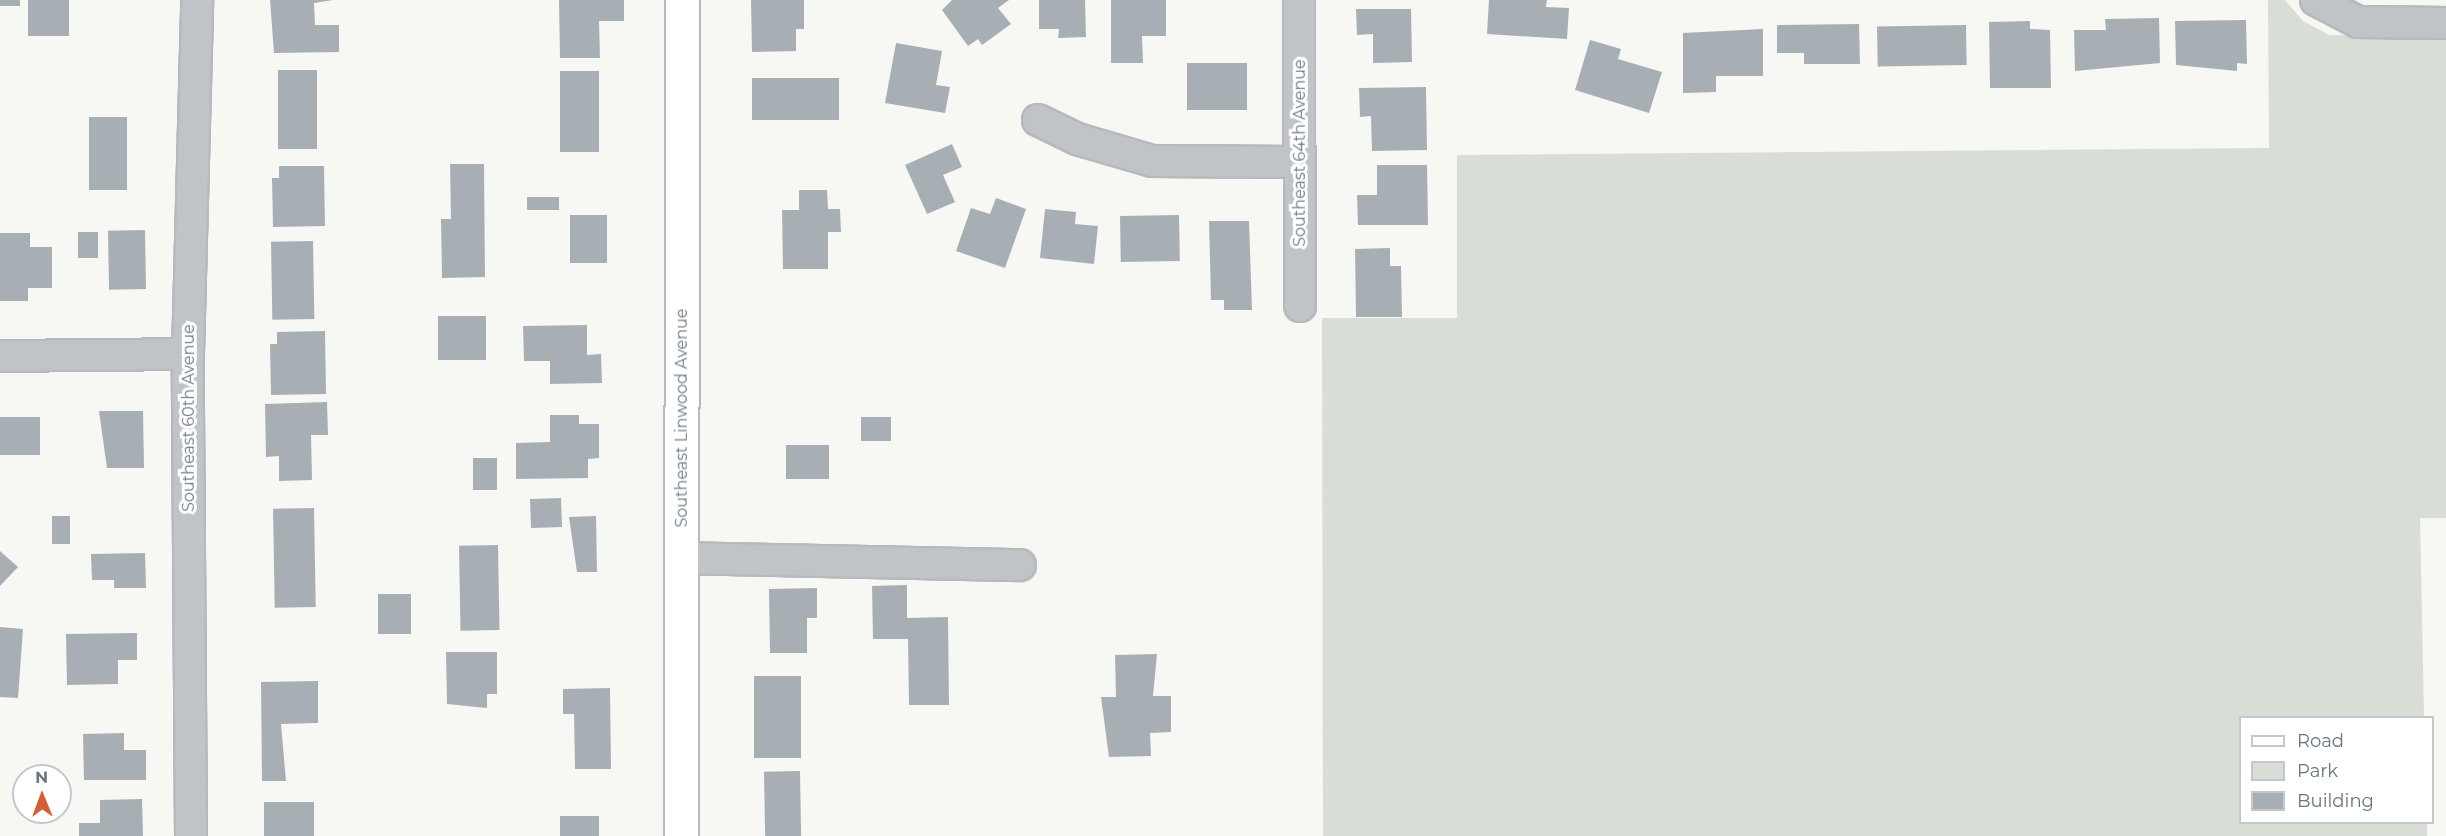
<!DOCTYPE html>
<style>
body{margin:0}
#map{position:relative;width:2446px;height:836px;overflow:hidden;background:#f7f7f4;font-family:Montserrat,sans-serif}
div>[style]{position:absolute}
.green>*{inset:0;background:#d8ddd5}
.building>*{inset:0;background:#a8afb4;transform-origin:0 0}
.roads{filter:drop-shadow(2px 0 #b6b9bd) drop-shadow(-2px 0 #b6b9bd) drop-shadow(0 2px #b6b9bd) drop-shadow(0 -2px #b6b9bd)}
.minor>*{height:30px;margin:-15px;padding:0 15px;transform-origin:15px;border-radius:15px;background:#c0c4c7}
.major>*{height:33px;margin:-16.5px;padding:0 16.5px;transform-origin:16.5px;border-radius:16.5px;background:#fff}
span{translate:-50% -50%;white-space:nowrap;text-align:center;line-height:1.15;-webkit-text-stroke:6px #fff;paint-order:stroke}
.street-label{font-size:16px;color:#687683}
.legend{position:absolute;left:2239px;top:716px;width:195px;height:108px;box-sizing:border-box;background:#fff;border:2px solid #c3c8cd;margin:0;padding:8px 10px;list-style:none;font-size:18px;color:#687683}
.legend li{display:flex;align-items:center;gap:12px;height:30px}
.legend b{width:30px;border:2px solid #c3c8cd}
.north{position:absolute;left:12px;top:764px;width:60px;height:60px;box-sizing:border-box;background:#fff;border:2px solid #c3c8cd;border-radius:50%;rotate:359deg;font-size:16px;font-weight:700;line-height:24px;text-align:center;color:#687683}
.north::after{content:'';display:block;margin:auto;width:21px;height:27px;background:#d55f35;clip-path:polygon(50% 0,100% 100%,50% 72%,0 100%)}
</style>
<div id="map">
<div class="green">
<div style="clip-path:polygon(2268px 0,2285px 0,2303px 21px,2329px 35px,2446px 37px,2446px 518px,2420px 518px,2424px 717px,2240px 718px,2240px 822px,2427px 823px,2427px 836px,1323px 836px,1322px 318px,1457px 318px,1457px 155px,2269px 148px)"></div>
</div>
<div class="building">
<div style="left:0;top:0;width:20px;height:6px"></div>
<div style="left:28px;top:0;width:41px;height:36px"></div>
<div style="clip-path:polygon(270px 0,333px 0,314px 3px,315px 25px,339px 25px,339px 52px,274px 53px)"></div>
<div style="clip-path:polygon(559px 0,624px 0,624px 21px,599px 21px,600px 58px,560px 58px)"></div>
<div style="clip-path:polygon(751px 0,804px 0,804px 29px,796px 29px,796px 51px,752px 52px)"></div>
<div style="clip-path:polygon(952px 0,1009px 0,998px 8px,1011px 24px,982px 45px,978px 39px,968px 46px,942px 10px)"></div>
<div style="clip-path:polygon(1039px 0,1085px 0,1086px 37px,1058px 38px,1059px 29px,1039px 29px)"></div>
<div style="clip-path:polygon(1111px 0,1166px 0,1166px 36px,1142px 36px,1143px 63px,1111px 63px)"></div>
<div style="clip-path:polygon(1489px 0,1547px 0,1546px 7px,1569px 8px,1567px 39px,1487px 34px)"></div>
<div style="clip-path:polygon(1356px 9px,1411px 9px,1412px 62px,1373px 63px,1373px 34px,1357px 35px)"></div>
<div style="clip-path:polygon(2159px 18px,2160px 63px,2075px 71px,2074px 30px,2106px 30px,2105px 19px)"></div>
<div style="clip-path:polygon(2246px 20px,2247px 64px,2237px 63px,2237px 71px,2176px 65px,2175px 21px)"></div>
<div style="clip-path:polygon(2030px 21px,2030px 29px,2050px 30px,2051px 88px,1990px 88px,1989px 22px)"></div>
<div style="clip-path:polygon(1859px 24px,1860px 64px,1804px 64px,1804px 53px,1777px 53px,1777px 25px)"></div>
<div style="left:1966px;top:25px;width:40px;height:89px;rotate:89deg"></div>
<div style="clip-path:polygon(1763px 29px,1763px 76px,1716px 76px,1716px 92px,1683px 93px,1683px 33px)"></div>
<div style="clip-path:polygon(1590px 40px,1621px 49px,1618px 59px,1662px 72px,1649px 113px,1575px 90px)"></div>
<div style="clip-path:polygon(896px 43px,942px 51px,936px 85px,950px 87px,945px 113px,885px 103px)"></div>
<div style="left:1187px;top:63px;width:60px;height:47px"></div>
<div style="left:278px;top:70px;width:39px;height:79px"></div>
<div style="left:560px;top:71px;width:39px;height:81px"></div>
<div style="left:839px;top:78px;width:42px;height:87px;rotate:90deg"></div>
<div style="clip-path:polygon(1426px 87px,1427px 150px,1372px 151px,1371px 116px,1360px 117px,1359px 88px)"></div>
<div style="left:89px;top:117px;width:38px;height:73px"></div>
<div style="clip-path:polygon(952px 144px,962px 167px,943px 175px,955px 202px,927px 214px,905px 165px)"></div>
<div style="clip-path:polygon(450px 164px,484px 164px,485px 277px,442px 278px,441px 219px,451px 219px)"></div>
<div style="clip-path:polygon(1377px 165px,1427px 165px,1428px 225px,1358px 225px,1357px 195px,1377px 195px)"></div>
<div style="clip-path:polygon(279px 166px,324px 166px,325px 226px,273px 227px,272px 178px,279px 178px)"></div>
<div style="clip-path:polygon(799px 190px,827px 190px,828px 209px,840px 209px,841px 232px,828px 232px,828px 269px,783px 269px,782px 210px,799px 210px)"></div>
<div style="left:559px;top:197px;width:13px;height:32px;rotate:90deg"></div>
<div style="clip-path:polygon(996px 198px,1026px 209px,1005px 268px,956px 251px,971px 208px,990px 214px)"></div>
<div style="clip-path:polygon(1045px 209px,1076px 212px,1075px 224px,1098px 226px,1094px 264px,1040px 258px)"></div>
<div style="left:570px;top:215px;width:37px;height:48px"></div>
<div style="left:1179px;top:215px;width:46px;height:59px;rotate:89deg"></div>
<div style="clip-path:polygon(1209px 221px,1249px 221px,1252px 310px,1224px 310px,1224px 300px,1211px 300px)"></div>
<div style="left:145px;top:230px;width:59px;height:37px;rotate:89deg"></div>
<div style="left:78px;top:232px;width:20px;height:26px"></div>
<div style="clip-path:polygon(0 233px,30px 233px,30px 247px,52px 247px,52px 288px,28px 288px,28px 301px,0 301px)"></div>
<div style="left:313px;top:241px;width:78px;height:42px;rotate:89deg"></div>
<div style="clip-path:polygon(1390px 248px,1390px 266px,1401px 266px,1402px 317px,1356px 317px,1355px 249px)"></div>
<div style="left:438px;top:316px;width:48px;height:44px"></div>
<div style="clip-path:polygon(587px 325px,587px 355px,601px 354px,602px 383px,550px 384px,550px 361px,524px 361px,523px 326px)"></div>
<div style="clip-path:polygon(325px 331px,326px 394px,271px 395px,270px 344px,277px 344px,277px 332px)"></div>
<div style="clip-path:polygon(327px 402px,328px 435px,311px 435px,312px 480px,279px 481px,279px 456px,266px 457px,265px 404px)"></div>
<div style="clip-path:polygon(99px 411px,143px 411px,144px 468px,107px 468px)"></div>
<div style="clip-path:polygon(550px 415px,579px 415px,579px 424px,599px 424px,599px 458px,588px 459px,588px 478px,516px 479px,516px 443px,550px 442px)"></div>
<div style="left:40px;top:417px;width:38px;height:40px;rotate:90deg"></div>
<div style="left:861px;top:417px;width:30px;height:24px"></div>
<div style="left:786px;top:445px;width:43px;height:34px"></div>
<div style="left:473px;top:458px;width:24px;height:32px"></div>
<div style="left:561px;top:498px;width:29px;height:31px;rotate:88deg"></div>
<div style="left:314px;top:508px;width:99px;height:41px;rotate:89deg"></div>
<div style="left:52px;top:516px;width:18px;height:28px"></div>
<div style="clip-path:polygon(596px 516px,597px 572px,577px 572px,569px 517px)"></div>
<div style="left:498px;top:545px;width:85px;height:39px;rotate:89deg"></div>
<div style="clip-path:polygon(0 551px,18px 567px,0 586px)"></div>
<div style="clip-path:polygon(145px 553px,146px 588px,114px 588px,114px 580px,92px 580px,91px 554px)"></div>
<div style="clip-path:polygon(907px 585px,907px 618px,948px 617px,949px 705px,909px 705px,908px 639px,873px 639px,872px 586px)"></div>
<div style="clip-path:polygon(817px 588px,817px 618px,807px 618px,807px 653px,770px 653px,769px 589px)"></div>
<div style="left:378px;top:594px;width:33px;height:40px"></div>
<div style="clip-path:polygon(0 627px,23px 629px,18px 698px,0 697px)"></div>
<div style="clip-path:polygon(137px 633px,137px 660px,118px 660px,118px 684px,67px 685px,66px 634px)"></div>
<div style="clip-path:polygon(446px 652px,497px 652px,497px 694px,487px 694px,487px 708px,447px 704px)"></div>
<div style="clip-path:polygon(1157px 654px,1153px 696px,1171px 696px,1171px 732px,1150px 733px,1151px 756px,1109px 757px,1101px 697px,1116px 697px,1115px 655px)"></div>
<div style="left:754px;top:676px;width:47px;height:82px"></div>
<div style="clip-path:polygon(318px 681px,318px 723px,281px 724px,286px 781px,262px 781px,261px 682px)"></div>
<div style="clip-path:polygon(610px 688px,611px 769px,575px 769px,574px 714px,563px 714px,563px 689px)"></div>
<div style="clip-path:polygon(124px 733px,124px 750px,146px 750px,146px 780px,84px 780px,83px 734px)"></div>
<div style="left:800px;top:771px;width:65px;height:36px;rotate:89deg"></div>
<div style="clip-path:polygon(142px 799px,143px 836px,79px 836px,79px 823px,100px 823px,100px 800px)"></div>
<div style="left:314px;top:802px;width:34px;height:50px;rotate:90deg"></div>
<div style="left:560px;top:816px;width:39px;height:20px"></div>
</div>
<div class="roads">
<div class="minor">
<div style="left:1299px;top:0;width:306px;rotate:89.8deg"></div>
<div style="left:2316px;top:0;width:47px;rotate:27.6deg"></div>
<div style="left:2358px;top:22px;width:88px;rotate:0.7deg"></div>
<div style="left:1038px;top:120px;width:43px;rotate:26deg"></div>
<div style="left:1077px;top:139px;width:78px;rotate:16.3deg"></div>
<div style="left:1152px;top:161px;width:147px;rotate:0.4deg"></div>
<div style="left:0;top:356px;width:188px;rotate:-0.6deg"></div>
<div style="left:681px;top:558px;width:339px;rotate:1.2deg"></div>
<div style="left:191px;top:836px;width:482px;rotate:-90.4deg"></div>
<div style="left:188px;top:354px;width:354px;rotate:-88.5deg"></div>
</div>
<div class="major">
<div style="left:681px;top:836px;width:836px;rotate:-89.93deg"></div>
</div>
</div>
<div class="street-label">
<span style="left:1300px;top:153px;rotate:-90deg">Southeast 64th Avenue</span>
<span style="left:189px;top:418px;rotate:-90deg">Southeast 60th Avenue</span>
<span style="left:682px;top:418px;rotate:-90deg">Southeast Linwood Avenue</span>
</div>
<ul class="legend">
<li><b style="height:8px;background:#fff"></b>Road</li>
<li><b style="height:16px;background:#d8ddd5"></b>Park</li>
<li><b style="height:16px;background:#a8afb4"></b>Building</li>
</ul>
<div class="north">N</div>
</div>
